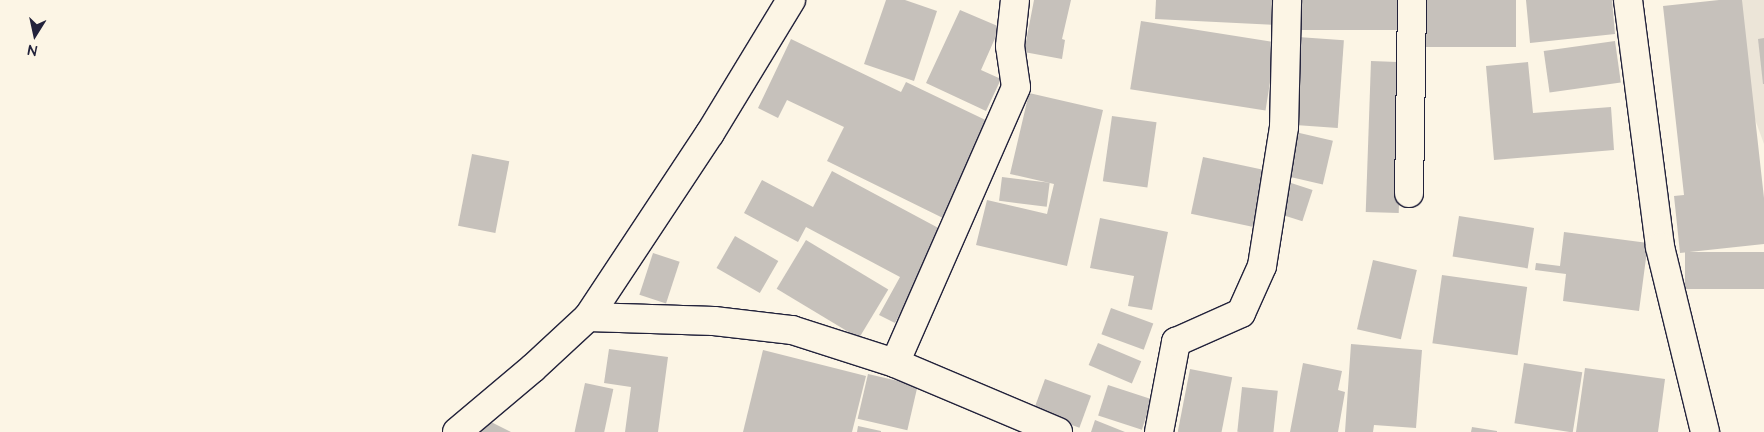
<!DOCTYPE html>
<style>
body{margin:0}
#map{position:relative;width:1764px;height:432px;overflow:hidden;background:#fcf5e5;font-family:"Architects Daughter",sans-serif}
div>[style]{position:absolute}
.built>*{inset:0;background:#ece5d8}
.building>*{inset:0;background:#c6c1bb;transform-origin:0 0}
.roads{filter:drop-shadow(1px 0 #22223b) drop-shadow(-1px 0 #22223b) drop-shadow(0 1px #22223b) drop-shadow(0 -1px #22223b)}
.minor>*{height:28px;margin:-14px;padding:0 14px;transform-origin:14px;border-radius:14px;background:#fcf5e5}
span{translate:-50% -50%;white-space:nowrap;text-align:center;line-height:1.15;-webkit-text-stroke:4.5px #fcf5e5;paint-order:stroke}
.north{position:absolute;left:10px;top:10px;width:50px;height:50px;-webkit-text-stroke:4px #fcf5e5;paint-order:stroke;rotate:190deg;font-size:14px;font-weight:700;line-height:20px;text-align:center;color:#22223b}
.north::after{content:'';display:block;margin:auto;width:18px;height:22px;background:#22223b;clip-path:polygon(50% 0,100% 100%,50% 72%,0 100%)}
</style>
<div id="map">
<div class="built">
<div style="clip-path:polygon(1733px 0,1764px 0,1764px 144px,1737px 70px)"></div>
</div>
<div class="building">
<div style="clip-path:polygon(886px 0,905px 0,937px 11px,914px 81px,864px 64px)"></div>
<div style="clip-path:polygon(1034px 0,1071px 0,1062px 39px,1065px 40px,1062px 59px,1024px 52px)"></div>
<div style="clip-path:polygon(1156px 0,1278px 0,1277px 25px,1155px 19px)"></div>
<div style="left:1295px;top:0;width:109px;height:30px"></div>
<div style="left:1420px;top:0;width:96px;height:47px"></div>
<div style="clip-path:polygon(1526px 0,1612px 0,1615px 34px,1530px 43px)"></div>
<div style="clip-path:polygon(1719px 0,1742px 0,1764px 198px,1764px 244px,1680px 253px,1674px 196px,1684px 195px,1663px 6px)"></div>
<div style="clip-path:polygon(960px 10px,1000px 27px,981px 70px,1001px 79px,986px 111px,926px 83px)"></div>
<div style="left:1141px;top:21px;width:137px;height:69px;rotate:9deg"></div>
<div style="left:1298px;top:37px;width:46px;height:88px;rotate:4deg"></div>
<div style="clip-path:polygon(1764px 38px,1764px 84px,1763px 84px,1758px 39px)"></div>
<div style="clip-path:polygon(791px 39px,901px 92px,906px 82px,996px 125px,949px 221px,827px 161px,844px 127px,787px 100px,778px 118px,758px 108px)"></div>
<div style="left:1615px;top:41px;width:42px;height:72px;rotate:82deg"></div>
<div style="left:1371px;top:61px;width:33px;height:151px;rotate:2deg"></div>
<div style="clip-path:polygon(1528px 62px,1533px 113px,1611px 107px,1614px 150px,1494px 160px,1486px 66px)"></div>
<div style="clip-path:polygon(1029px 93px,1103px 110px,1067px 266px,976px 245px,987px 200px,1047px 214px,1054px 184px,1010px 174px)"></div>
<div style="left:1112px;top:116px;width:45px;height:66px;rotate:8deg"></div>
<div style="left:1291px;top:131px;width:43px;height:45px;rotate:13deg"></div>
<div style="left:472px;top:154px;width:38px;height:73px;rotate:11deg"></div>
<div style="left:1203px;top:157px;width:64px;height:58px;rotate:12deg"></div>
<div style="clip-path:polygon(832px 171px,944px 231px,895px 323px,879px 315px,900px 277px,806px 227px,798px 242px,744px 213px,762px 180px,813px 207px)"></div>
<div style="left:1002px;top:177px;width:48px;height:24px;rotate:7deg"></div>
<div style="left:1285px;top:181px;width:29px;height:33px;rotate:18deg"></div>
<div style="left:1459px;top:216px;width:76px;height:41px;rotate:9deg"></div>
<div style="clip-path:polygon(1100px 218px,1168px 232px,1152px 310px,1128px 306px,1134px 276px,1090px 268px)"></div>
<div style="clip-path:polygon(1564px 232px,1648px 243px,1639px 311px,1563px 301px,1566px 274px,1535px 270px,1536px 263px,1560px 266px)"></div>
<div style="left:735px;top:236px;width:50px;height:37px;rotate:30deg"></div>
<div style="left:806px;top:240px;width:96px;height:57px;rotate:31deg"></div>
<div style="left:1764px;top:252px;width:37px;height:79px;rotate:90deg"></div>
<div style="left:653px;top:253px;width:28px;height:44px;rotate:18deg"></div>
<div style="left:1373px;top:260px;width:45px;height:71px;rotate:13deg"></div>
<div style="left:1442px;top:275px;width:86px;height:69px;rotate:8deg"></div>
<div style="left:1111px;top:308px;width:45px;height:28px;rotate:20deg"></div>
<div style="left:1098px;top:343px;width:47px;height:24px;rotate:23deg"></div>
<div style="clip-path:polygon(1351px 344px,1422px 350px,1416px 428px,1374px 425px,1373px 432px,1345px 432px)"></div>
<div style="clip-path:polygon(609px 349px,668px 357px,658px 432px,625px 432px,631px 387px,604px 383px)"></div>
<div style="clip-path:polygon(763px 350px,866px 376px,852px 432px,743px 432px)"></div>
<div style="clip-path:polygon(1303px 363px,1342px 371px,1338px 390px,1345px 392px,1338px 432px,1290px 432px)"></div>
<div style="left:1524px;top:363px;width:59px;height:61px;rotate:9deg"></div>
<div style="clip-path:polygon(1585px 368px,1665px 379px,1658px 432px,1576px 432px)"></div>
<div style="left:1190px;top:369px;width:43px;height:64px;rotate:11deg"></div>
<div style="left:868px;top:374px;width:51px;height:46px;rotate:13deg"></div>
<div style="left:1045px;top:379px;width:49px;height:34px;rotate:20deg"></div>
<div style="left:585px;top:383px;width:29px;height:50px;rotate:12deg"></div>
<div style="left:1108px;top:385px;width:46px;height:32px;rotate:18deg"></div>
<div style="left:1242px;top:387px;width:36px;height:45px;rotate:6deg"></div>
<div style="clip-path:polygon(483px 418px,511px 432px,476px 432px)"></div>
<div style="clip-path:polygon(1095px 420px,1125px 432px,1091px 432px)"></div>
<div style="clip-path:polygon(858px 426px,881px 431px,881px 432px,857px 432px)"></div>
<div style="clip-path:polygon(1472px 427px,1497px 431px,1497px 432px,1471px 432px)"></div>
</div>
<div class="roads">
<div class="minor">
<div style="left:791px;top:0;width:156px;rotate:121.3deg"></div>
<div style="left:710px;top:133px;width:221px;rotate:123.5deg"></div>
<div style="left:588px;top:317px;width:126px;rotate:1.8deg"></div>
<div style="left:714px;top:321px;width:79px;rotate:6.6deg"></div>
<div style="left:792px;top:330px;width:108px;rotate:17.8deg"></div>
<div style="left:895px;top:363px;width:177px;rotate:22.9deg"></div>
<div style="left:1628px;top:0;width:249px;rotate:82.6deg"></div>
<div style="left:1660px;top:247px;width:190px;rotate:76.3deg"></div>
<div style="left:1409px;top:193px;width:193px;rotate:-89.1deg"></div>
<div style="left:895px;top:363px;width:301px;rotate:-66.3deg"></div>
<div style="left:1016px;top:87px;width:41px;rotate:-98.3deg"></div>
<div style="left:1010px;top:46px;width:46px;rotate:-83.8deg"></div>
<div style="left:457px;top:432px;width:99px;rotate:-40.1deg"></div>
<div style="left:533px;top:368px;width:75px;rotate:-42.8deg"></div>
<div style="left:1159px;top:432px;width:92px;rotate:-79.3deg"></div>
<div style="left:1176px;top:342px;width:71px;rotate:-24deg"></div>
<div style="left:1241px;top:313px;width:51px;rotate:-65.9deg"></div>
<div style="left:1262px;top:266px;width:141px;rotate:-81deg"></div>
<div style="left:1284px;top:127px;width:127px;rotate:-88.6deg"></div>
</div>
</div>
<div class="north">N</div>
</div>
